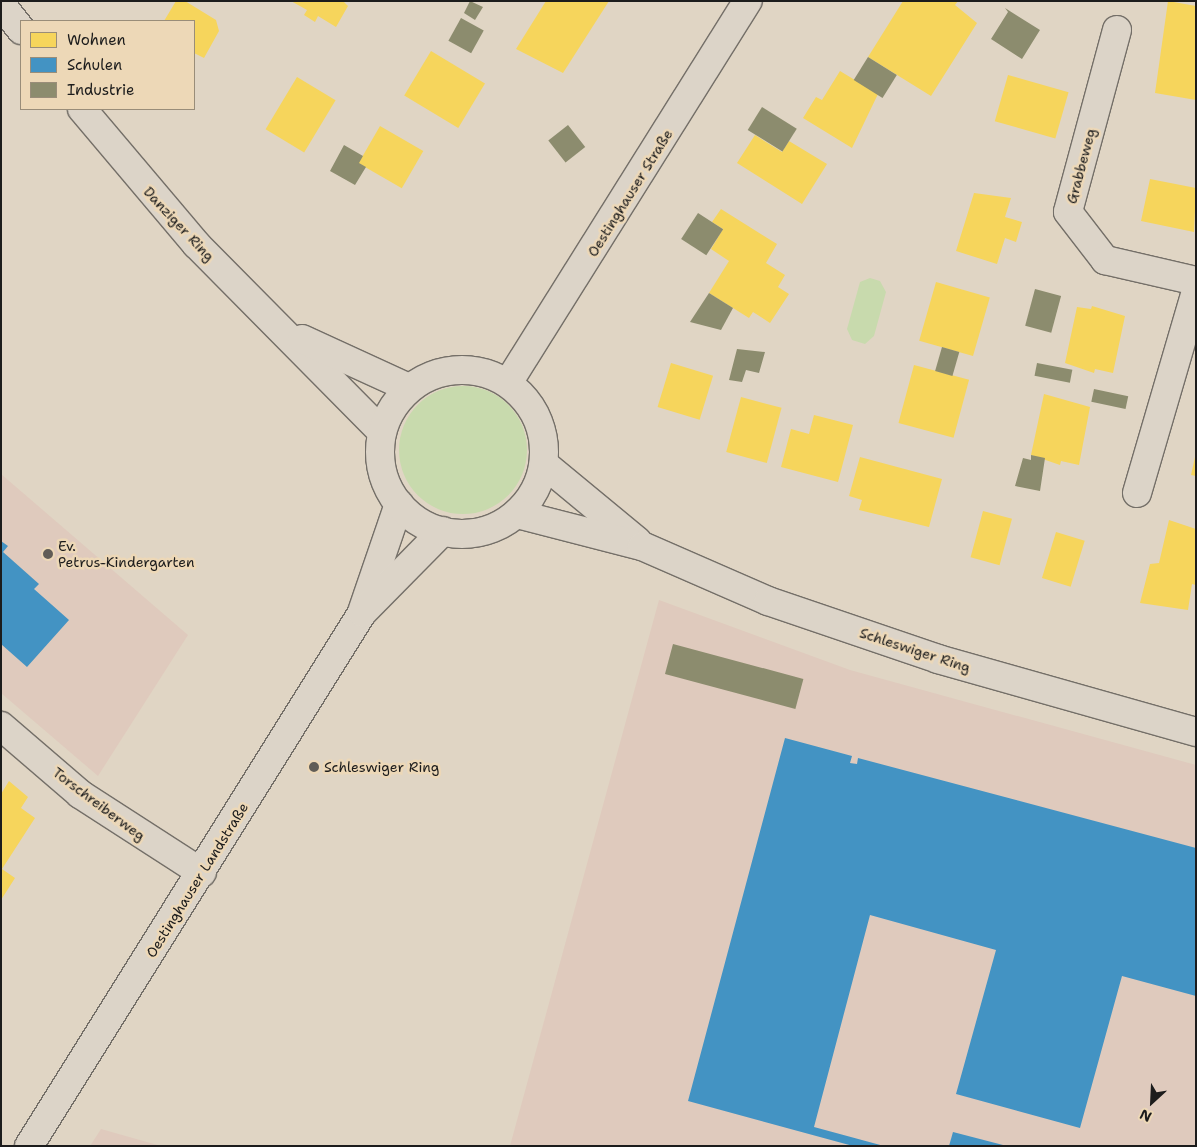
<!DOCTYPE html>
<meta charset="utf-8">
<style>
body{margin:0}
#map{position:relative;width:1197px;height:1147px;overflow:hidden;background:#e0d5c4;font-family:"Shantell Sans",sans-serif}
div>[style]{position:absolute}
.built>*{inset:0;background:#dfcabd}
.green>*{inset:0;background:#c8daad}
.round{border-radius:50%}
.homes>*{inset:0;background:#f6d55c;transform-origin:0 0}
.schools>*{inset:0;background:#4393c3}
.industry>*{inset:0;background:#8c8c6e;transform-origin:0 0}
.roads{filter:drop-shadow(1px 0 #746f68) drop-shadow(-1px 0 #746f68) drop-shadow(0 1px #746f68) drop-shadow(0 -1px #746f68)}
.minor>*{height:28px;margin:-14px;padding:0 14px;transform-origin:14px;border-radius:14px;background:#dcd4c8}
.tertiary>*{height:28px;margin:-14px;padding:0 14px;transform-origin:14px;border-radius:14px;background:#dcd4c8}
.secondary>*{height:28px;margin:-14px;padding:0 14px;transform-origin:14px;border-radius:14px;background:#dcd4c8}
.secondary>.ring{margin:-14px;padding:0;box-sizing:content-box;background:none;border:28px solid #dcd4c8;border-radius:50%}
.dots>*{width:14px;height:14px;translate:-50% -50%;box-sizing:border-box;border:2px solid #edd8b7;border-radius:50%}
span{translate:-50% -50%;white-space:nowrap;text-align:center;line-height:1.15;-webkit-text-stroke:5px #edd8b7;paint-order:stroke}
.street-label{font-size:14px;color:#1c1c1c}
.poi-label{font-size:14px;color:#1c1c1c}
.left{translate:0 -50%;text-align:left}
.frame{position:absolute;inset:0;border:2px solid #1c1c1c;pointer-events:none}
.legend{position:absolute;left:20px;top:20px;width:175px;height:90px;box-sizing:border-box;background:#edd8b7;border:1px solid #998d79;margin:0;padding:6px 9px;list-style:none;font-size:15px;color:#1c1c1c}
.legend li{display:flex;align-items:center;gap:10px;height:25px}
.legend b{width:25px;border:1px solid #998d79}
.north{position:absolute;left:1127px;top:1077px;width:50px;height:50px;-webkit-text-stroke:4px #edd8b7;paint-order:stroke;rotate:205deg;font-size:14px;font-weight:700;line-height:20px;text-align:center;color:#1c1c1c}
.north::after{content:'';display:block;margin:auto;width:18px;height:22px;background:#1c1c1c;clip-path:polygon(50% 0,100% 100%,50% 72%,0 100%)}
</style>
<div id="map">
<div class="built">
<div style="clip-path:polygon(1px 474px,188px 635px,98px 776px,1px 693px)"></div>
<div style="clip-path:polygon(659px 600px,850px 670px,1196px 765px,1196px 1146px,510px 1146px)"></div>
<div style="clip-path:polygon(101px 1129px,161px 1146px,90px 1146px)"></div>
</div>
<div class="green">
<div style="clip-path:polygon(870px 278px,880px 281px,886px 292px,874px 336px,865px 344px,852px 340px,847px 329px,860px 282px)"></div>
<div class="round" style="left:399px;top:386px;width:128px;height:128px"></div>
</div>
<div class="homes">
<div style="clip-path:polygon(176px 1px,185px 1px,216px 20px,219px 31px,204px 58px,194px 53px,194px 21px,164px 21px)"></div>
<div style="clip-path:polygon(291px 1px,343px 1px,348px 6px,336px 27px,318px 16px,315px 22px,304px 15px,307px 10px)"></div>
<div style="clip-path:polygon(546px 1px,609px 1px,563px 73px,516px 49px)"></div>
<div style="clip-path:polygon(903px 1px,958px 1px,955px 5px,977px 23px,931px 96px,868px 57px)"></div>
<div style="clip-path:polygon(1168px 1px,1196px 6px,1196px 100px,1155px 93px)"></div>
<div style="left:431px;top:51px;width:63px;height:52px;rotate:31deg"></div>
<div style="clip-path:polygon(840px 71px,878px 94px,852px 148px,803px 118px,816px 97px,822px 100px)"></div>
<div style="left:1008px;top:75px;width:63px;height:48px;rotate:16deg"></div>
<div style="left:297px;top:77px;width:45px;height:61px;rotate:31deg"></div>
<div style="left:380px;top:126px;width:50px;height:43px;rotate:30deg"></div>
<div style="clip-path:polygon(755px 135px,782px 152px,789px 141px,827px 164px,802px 204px,737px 163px)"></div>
<div style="clip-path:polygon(1150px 179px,1196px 188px,1194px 232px,1141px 221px)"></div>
<div style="clip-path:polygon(974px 193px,1011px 198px,1005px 217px,1022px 222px,1016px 242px,1005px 238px,997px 264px,956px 251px)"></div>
<div style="clip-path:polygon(721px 209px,777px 244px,766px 263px,785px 275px,778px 287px,789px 294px,770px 323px,753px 312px,749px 318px,709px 293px,729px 261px,711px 249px,723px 229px,712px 222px)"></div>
<div style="left:936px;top:282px;width:56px;height:61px;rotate:16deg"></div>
<div style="clip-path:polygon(1092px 306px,1125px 316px,1113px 373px,1095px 369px,1094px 373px,1065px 363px,1077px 307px,1091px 309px)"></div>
<div style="left:671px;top:363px;width:44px;height:46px;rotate:17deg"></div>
<div style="left:914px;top:365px;width:57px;height:60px;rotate:15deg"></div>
<div style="clip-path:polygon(1044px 394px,1090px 407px,1079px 465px,1061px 461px,1060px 465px,1031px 455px)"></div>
<div style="left:741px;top:397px;width:42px;height:57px;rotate:15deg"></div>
<div style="clip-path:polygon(814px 415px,853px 425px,838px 482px,781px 467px,791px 429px,809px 434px)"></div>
<div style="clip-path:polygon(860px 457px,942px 479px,929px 527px,859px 510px,862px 500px,849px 496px)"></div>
<div style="clip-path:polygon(1195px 457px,1196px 457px,1196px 476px,1191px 475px)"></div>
<div style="left:983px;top:511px;width:30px;height:48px;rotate:15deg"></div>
<div style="clip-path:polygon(1169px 520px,1196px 529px,1196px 585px,1192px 584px,1188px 610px,1140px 603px,1150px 564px,1159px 563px)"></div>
<div style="left:1056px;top:532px;width:30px;height:48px;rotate:17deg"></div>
<div style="clip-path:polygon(9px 781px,28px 797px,21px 808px,35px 818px,2px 869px,15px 878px,1px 900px,1px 794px)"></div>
</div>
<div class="schools">
<div style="clip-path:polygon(1px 541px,8px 546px,3px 552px,39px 584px,34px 589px,69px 620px,27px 667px,1px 644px)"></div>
<div style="clip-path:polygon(785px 738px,852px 756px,850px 763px,857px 764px,858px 758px,1196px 848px,1196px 996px,1122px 976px,1080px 1128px,956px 1094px,996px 950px,870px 915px,814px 1127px,884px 1146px,853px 1146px,688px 1101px)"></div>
<div style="clip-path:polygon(953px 1132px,1003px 1145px,1003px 1146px,949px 1146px)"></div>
</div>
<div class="industry">
<div style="clip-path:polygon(470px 1px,483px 7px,475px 20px,464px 13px)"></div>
<div style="clip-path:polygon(1005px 8px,1040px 30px,1022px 59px,991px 39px,1008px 12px)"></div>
<div style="left:461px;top:18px;width:26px;height:26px;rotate:29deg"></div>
<div style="left:868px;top:57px;width:34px;height:27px;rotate:32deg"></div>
<div style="left:762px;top:107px;width:41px;height:27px;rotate:32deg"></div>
<div style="left:568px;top:125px;width:28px;height:25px;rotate:52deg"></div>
<div style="clip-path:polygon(344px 145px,363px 156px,359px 163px,366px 167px,355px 185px,330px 171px)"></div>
<div style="left:698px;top:213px;width:30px;height:31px;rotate:33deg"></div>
<div style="left:1035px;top:289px;width:27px;height:38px;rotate:15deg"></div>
<div style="clip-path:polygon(709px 293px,733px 308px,721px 330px,690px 322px)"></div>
<div style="left:942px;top:347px;width:18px;height:25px;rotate:16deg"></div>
<div style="clip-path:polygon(737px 349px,765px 352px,759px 373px,746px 370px,742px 382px,729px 380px)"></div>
<div style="left:1037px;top:363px;width:36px;height:13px;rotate:11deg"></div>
<div style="left:1094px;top:389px;width:35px;height:13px;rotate:12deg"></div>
<div style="clip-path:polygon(1031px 455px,1045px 458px,1040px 491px,1015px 486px,1023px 458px,1031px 460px)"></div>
<div style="left:673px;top:644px;width:135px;height:31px;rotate:15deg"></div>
</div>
<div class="roads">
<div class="minor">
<div style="left:1117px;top:30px;width:188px;rotate:105.1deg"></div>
<div style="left:1068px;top:212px;width:61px;rotate:52.4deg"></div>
<div style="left:1105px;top:260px;width:93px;rotate:13deg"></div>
<div style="left:1137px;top:493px;width:210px;rotate:-73.7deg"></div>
<div style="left:1px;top:726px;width:104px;rotate:40.7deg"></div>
<div style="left:80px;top:794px;width:145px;rotate:32.9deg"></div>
</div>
<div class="tertiary">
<div style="left:508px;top:383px;width:451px;rotate:-57.9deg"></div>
<div style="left:363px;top:609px;width:111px;rotate:-71.1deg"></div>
<div style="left:29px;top:1146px;width:628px;rotate:-58deg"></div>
<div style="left:362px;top:613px;width:115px;rotate:-45.4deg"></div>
</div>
<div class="secondary">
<div style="left:1px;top:4px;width:33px;rotate:52deg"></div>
<div style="left:82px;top:109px;width:177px;rotate:49.8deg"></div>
<div style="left:196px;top:244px;width:264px;rotate:45.3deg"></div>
<div style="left:302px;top:339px;width:118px;rotate:24.6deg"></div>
<div class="ring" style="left:380px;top:370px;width:136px;height:136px"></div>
<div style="left:544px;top:464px;width:121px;rotate:39.6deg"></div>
<div style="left:517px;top:514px;width:129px;rotate:14.4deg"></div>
<div style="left:642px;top:546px;width:137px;rotate:23.6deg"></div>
<div style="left:768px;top:601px;width:180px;rotate:18.8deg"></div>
<div style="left:938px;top:659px;width:268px;rotate:15.8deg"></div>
</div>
</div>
<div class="dots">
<div style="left:48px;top:554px;background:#615d57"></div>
<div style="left:314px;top:767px;background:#615d57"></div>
</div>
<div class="street-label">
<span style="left:1081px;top:166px;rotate:-75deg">Grabbeweg</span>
<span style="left:630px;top:193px;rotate:-58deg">Oestinghauser Straße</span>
<span style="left:179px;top:224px;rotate:47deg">Danziger Ring</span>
<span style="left:915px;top:650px;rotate:18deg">Schleswiger Ring</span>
<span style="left:99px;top:804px;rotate:37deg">Torschreiberweg</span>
<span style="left:197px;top:880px;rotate:-58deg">Oestinghauser Landstraße</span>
</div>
<div class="poi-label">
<span class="left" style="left:58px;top:554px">Ev.<br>Petrus-Kindergarten</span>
<span class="left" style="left:324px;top:767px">Schleswiger Ring</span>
</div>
<div class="frame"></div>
<ul class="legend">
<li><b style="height:14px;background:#f6d55c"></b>Wohnen</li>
<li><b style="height:14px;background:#4393c3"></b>Schulen</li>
<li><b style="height:14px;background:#8c8c6e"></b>Industrie</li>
</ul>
<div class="north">N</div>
</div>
